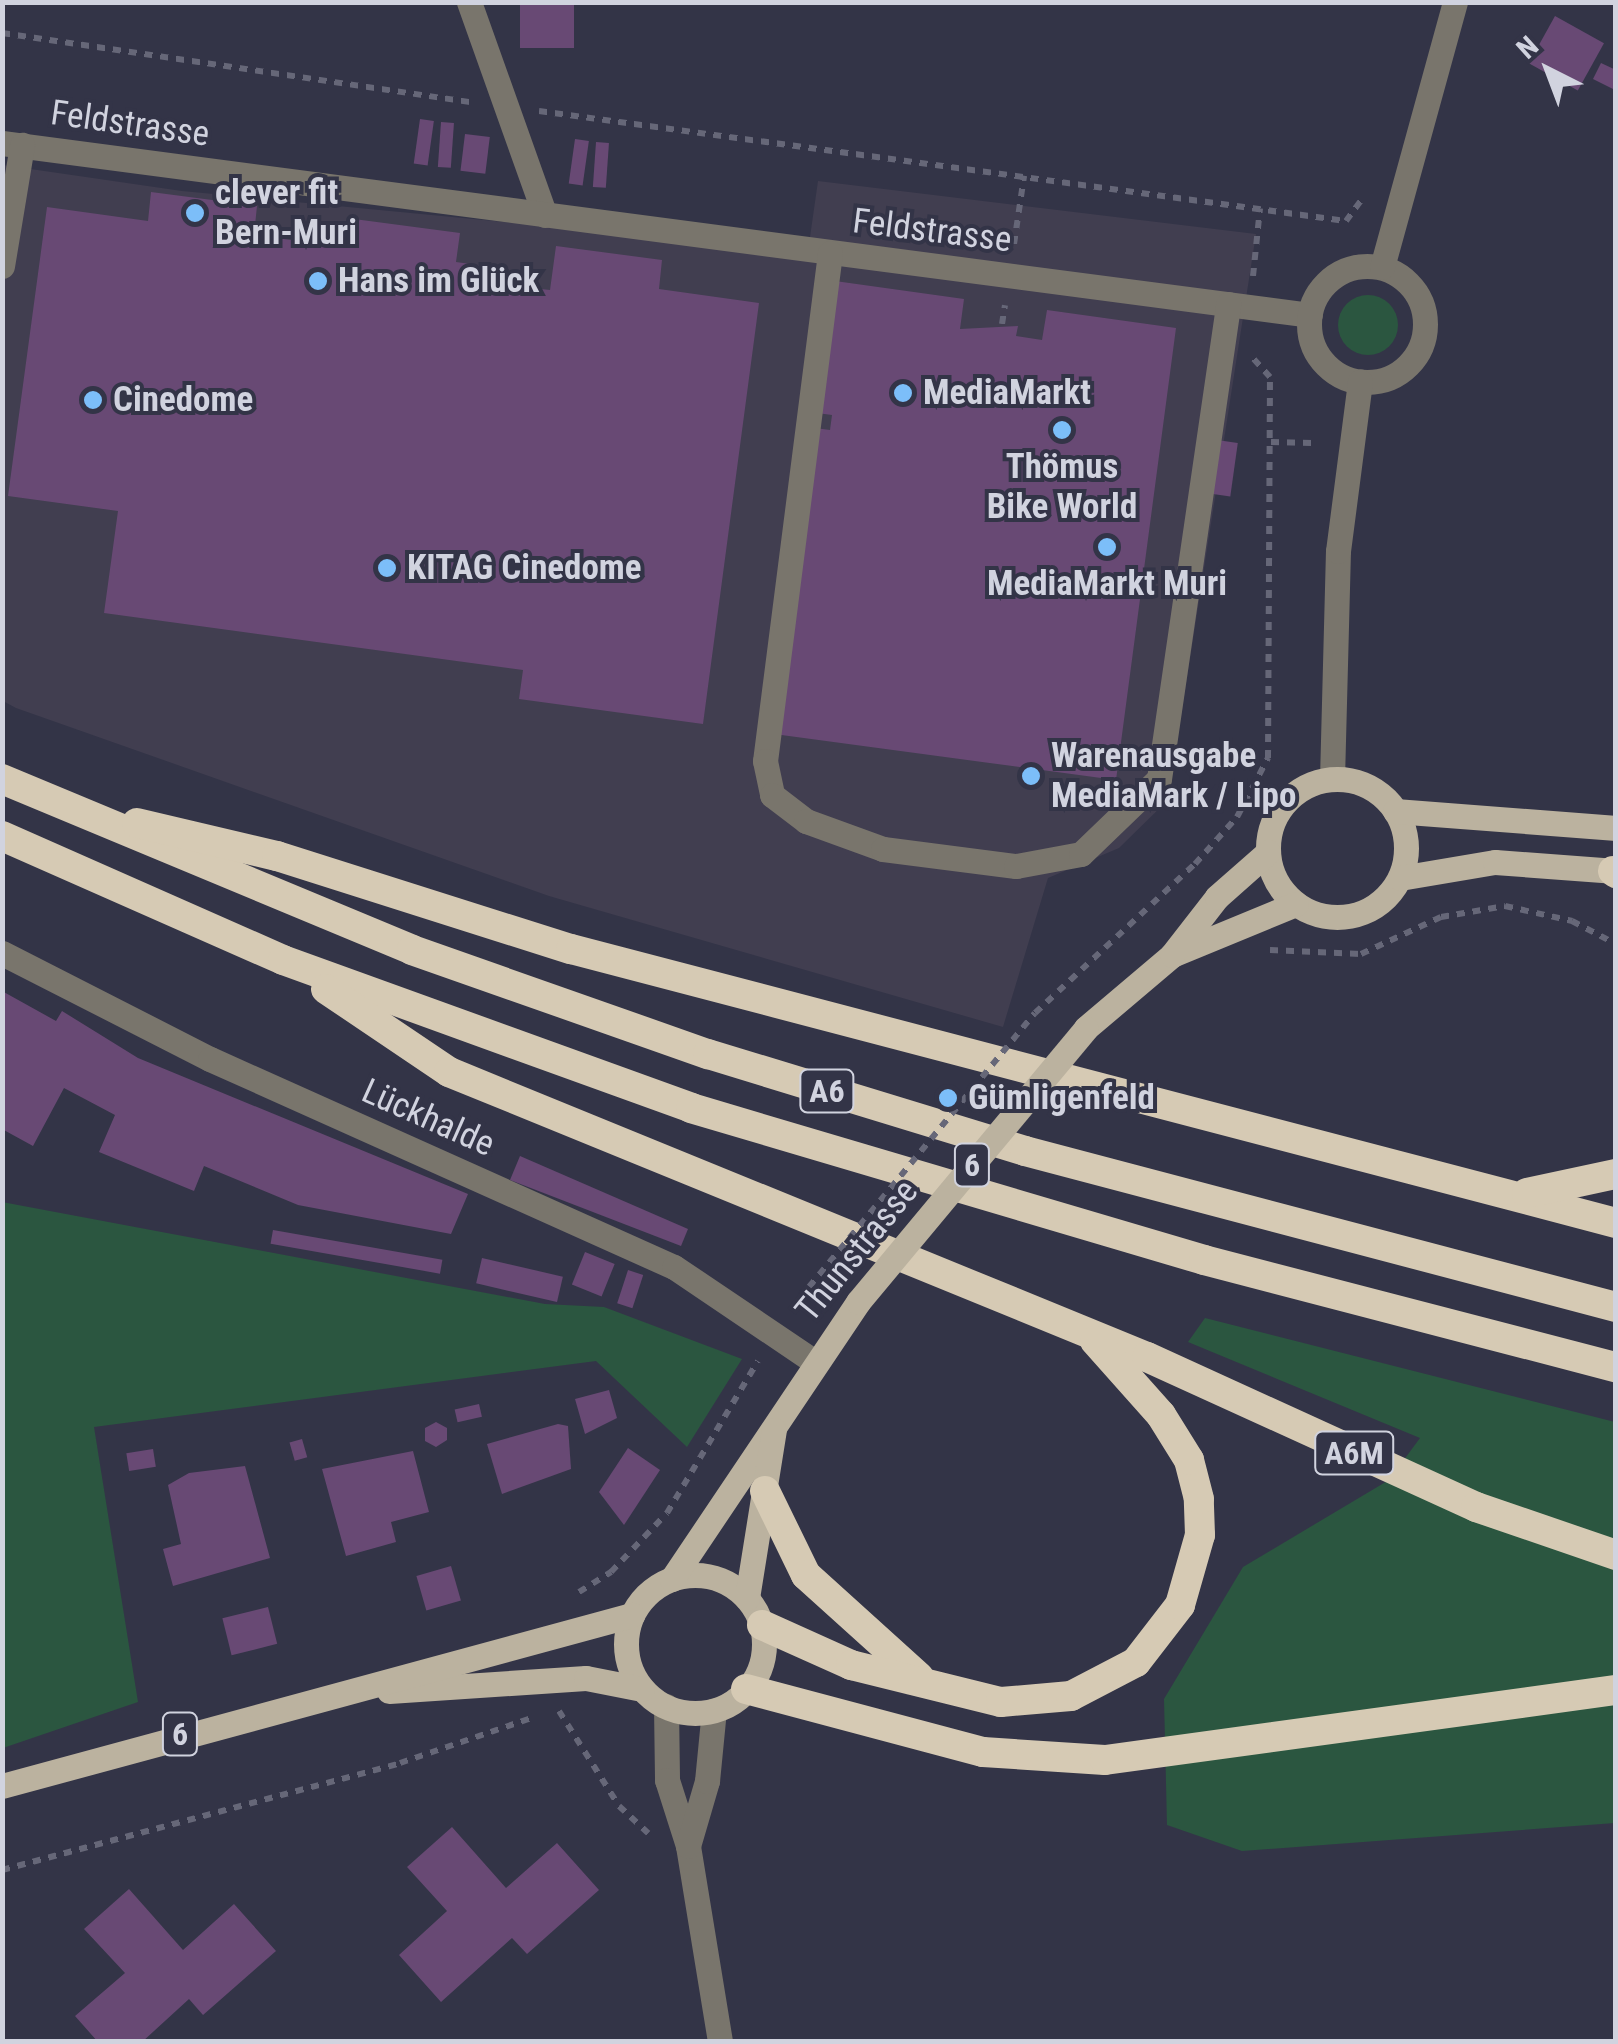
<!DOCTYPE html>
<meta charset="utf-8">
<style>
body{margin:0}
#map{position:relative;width:1618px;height:2044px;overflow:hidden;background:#333447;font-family:"Roboto Condensed",sans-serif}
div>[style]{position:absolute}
.commercial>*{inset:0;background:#413e50}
.green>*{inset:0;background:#2b5640}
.round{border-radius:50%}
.building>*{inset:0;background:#684974;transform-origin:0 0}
.path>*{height:6px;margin-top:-3px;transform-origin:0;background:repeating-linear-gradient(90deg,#666778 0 8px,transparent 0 16px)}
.minor>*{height:25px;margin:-12.5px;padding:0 12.5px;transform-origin:12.5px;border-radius:12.5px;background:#79756c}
.minor>.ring{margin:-12.5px;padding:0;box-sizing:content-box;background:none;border:25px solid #79756c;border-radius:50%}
.major>*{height:25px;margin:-12.5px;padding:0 12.5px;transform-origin:12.5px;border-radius:12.5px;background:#bbb29f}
.major>.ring{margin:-12.5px;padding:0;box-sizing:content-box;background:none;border:25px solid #bbb29f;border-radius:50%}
.highway>*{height:30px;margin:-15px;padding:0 15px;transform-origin:15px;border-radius:15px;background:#d6cab4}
.path-bridge>*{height:6px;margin-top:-3px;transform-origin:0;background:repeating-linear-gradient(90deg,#666778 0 8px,transparent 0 16px)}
.major-bridge>*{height:25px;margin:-12.5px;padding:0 12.5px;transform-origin:12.5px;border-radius:12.5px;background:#bbb29f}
.dots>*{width:28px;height:28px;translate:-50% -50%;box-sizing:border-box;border:5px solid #333447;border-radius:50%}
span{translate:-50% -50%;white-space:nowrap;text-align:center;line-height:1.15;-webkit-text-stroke:8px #333447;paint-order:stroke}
.shield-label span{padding:2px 8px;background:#333447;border:2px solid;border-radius:8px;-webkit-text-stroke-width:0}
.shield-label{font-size:32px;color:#d1d3df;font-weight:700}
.street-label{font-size:35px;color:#d1d3df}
.poi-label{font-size:35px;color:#d1d3df;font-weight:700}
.left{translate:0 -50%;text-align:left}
.frame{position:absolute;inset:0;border:5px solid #d1d3df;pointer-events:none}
.north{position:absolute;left:1498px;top:20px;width:100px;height:100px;-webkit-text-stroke:8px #333447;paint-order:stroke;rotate:318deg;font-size:28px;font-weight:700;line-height:40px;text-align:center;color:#d1d3df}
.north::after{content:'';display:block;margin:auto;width:35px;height:45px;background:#d1d3df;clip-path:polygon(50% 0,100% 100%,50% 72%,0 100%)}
</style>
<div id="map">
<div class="commercial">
<div style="clip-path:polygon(3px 165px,182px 191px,808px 251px,818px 181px,1256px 234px,1168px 800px,1119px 848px,1048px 878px,1003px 1027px,549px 896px,16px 708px,3px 701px)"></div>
</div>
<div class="green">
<div class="round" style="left:1338px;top:295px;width:60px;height:60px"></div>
<div style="clip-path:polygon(2px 1202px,545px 1304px,604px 1307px,742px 1359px,687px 1447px,596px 1361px,94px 1427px,138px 1702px,3px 1748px)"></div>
<div style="clip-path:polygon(1205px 1318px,1615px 1422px,1615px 1823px,1242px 1851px,1167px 1825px,1164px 1699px,1243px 1567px,1389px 1480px,1420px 1438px,1188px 1342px)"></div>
</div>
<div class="building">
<div style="left:520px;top:2px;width:54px;height:46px"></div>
<div style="left:1555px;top:16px;width:56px;height:54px;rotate:29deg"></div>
<div style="clip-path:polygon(1601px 63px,1616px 70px,1613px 89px,1593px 79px)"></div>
<div style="left:420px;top:119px;width:14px;height:45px;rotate:8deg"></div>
<div style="left:441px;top:122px;width:13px;height:45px;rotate:4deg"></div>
<div style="left:465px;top:134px;width:25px;height:37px;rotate:7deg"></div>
<div style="left:575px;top:139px;width:14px;height:45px;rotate:8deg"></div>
<div style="left:596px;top:142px;width:13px;height:45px;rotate:4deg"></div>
<div style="clip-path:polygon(151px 192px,257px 206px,254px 235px,350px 248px,354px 219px,460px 233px,456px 262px,507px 269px,504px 285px,550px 290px,556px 246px,662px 260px,659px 289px,759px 303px,703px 724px,519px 699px,523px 670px,104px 613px,118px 511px,8px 496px,47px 207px,148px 221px)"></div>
<div style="clip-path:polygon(835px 281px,964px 299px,960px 329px,1018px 326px,1016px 336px,1042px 340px,1047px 310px,1176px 328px,1116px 780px,774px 734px,815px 428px,830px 430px,832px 415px,817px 413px)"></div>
<div style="left:1217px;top:440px;width:21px;height:54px;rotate:8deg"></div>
<div style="clip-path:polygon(2px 991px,56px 1021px,62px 1011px,138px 1058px,468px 1194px,451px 1234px,298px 1205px,204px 1166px,194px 1191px,99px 1152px,115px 1115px,64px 1088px,33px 1146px,2px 1129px)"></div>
<div style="clip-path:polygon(520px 1156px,688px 1229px,681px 1246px,510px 1180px)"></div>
<div style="left:273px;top:1230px;width:172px;height:14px;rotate:10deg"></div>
<div style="left:585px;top:1252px;width:32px;height:35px;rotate:22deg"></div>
<div style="left:482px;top:1258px;width:83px;height:26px;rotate:13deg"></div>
<div style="left:628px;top:1270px;width:16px;height:35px;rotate:18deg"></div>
<div style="clip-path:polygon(609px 1390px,617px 1418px,585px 1434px,575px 1399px)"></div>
<div style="left:479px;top:1404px;width:13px;height:25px;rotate:77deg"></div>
<div style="clip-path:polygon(436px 1422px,447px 1428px,447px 1440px,436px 1447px,425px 1441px,425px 1428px)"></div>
<div style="clip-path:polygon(558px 1424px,568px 1426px,571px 1469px,502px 1494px,487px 1444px)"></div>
<div style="left:302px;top:1439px;width:19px;height:13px;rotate:74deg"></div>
<div style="clip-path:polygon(628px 1448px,660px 1470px,624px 1525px,599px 1492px)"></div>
<div style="left:153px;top:1449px;width:18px;height:27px;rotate:81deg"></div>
<div style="clip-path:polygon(413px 1451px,429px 1512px,391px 1522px,396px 1542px,346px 1556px,322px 1469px)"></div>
<div style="clip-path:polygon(245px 1466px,270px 1558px,173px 1586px,163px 1549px,181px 1544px,168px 1485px,189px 1473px)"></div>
<div style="left:451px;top:1566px;width:36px;height:36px;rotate:74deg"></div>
<div style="left:268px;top:1607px;width:38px;height:47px;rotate:76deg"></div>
<div style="clip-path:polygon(452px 1827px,506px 1888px,557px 1843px,599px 1890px,527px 1954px,512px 1938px,441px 2002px,399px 1955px,447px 1911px,407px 1867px)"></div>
<div style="clip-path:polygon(129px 1889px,183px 1950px,234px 1904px,276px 1951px,203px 2015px,189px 1999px,142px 2042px,98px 2042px,75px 2016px,125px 1973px,84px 1929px)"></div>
</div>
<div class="path">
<div style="left:2px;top:33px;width:475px;rotate:8.4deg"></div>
<div style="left:539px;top:111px;width:814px;rotate:7.76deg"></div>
<div style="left:1346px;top:221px;width:27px;rotate:-54deg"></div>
<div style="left:1014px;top:244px;width:69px;rotate:-81.6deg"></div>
<div style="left:1253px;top:276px;width:68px;rotate:-84.1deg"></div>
<div style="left:1002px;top:324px;width:19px;rotate:-81deg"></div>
<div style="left:1271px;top:442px;width:41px;rotate:1.4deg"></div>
<div style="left:1270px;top:950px;width:91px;rotate:2.5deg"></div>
<div style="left:1361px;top:954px;width:88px;rotate:-24.8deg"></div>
<div style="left:1441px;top:917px;width:65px;rotate:-9.8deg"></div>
<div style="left:1505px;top:906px;width:69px;rotate:12.6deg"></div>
<div style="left:1572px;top:921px;width:50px;rotate:27.6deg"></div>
<div style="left:1035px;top:1013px;width:219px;rotate:-43deg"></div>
<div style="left:1195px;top:864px;width:63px;rotate:-48.2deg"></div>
<div style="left:1237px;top:817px;width:67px;rotate:-62.3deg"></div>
<div style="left:1268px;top:758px;width:381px;rotate:-89.7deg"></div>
<div style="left:1270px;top:377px;width:27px;rotate:-132deg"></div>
<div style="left:793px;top:1309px;width:27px;rotate:-54deg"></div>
<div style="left:579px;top:1592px;width:38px;rotate:-32deg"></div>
<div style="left:611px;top:1572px;width:81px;rotate:-46.5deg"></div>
<div style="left:667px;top:1513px;width:177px;rotate:-59.1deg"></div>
<div style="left:559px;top:1711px;width:112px;rotate:57.7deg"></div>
<div style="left:619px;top:1806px;width:40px;rotate:43deg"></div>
<div style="left:2px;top:1870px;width:412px;rotate:-15deg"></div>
<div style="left:400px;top:1763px;width:142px;rotate:-18.9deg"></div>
</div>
<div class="minor">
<div style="left:469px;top:2px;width:226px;rotate:70.4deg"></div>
<div style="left:2px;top:143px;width:1319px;rotate:7.49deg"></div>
<div style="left:830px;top:253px;width:512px;rotate:97.29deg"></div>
<div style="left:765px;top:761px;width:35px;rotate:78deg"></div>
<div style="left:772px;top:795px;width:43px;rotate:37.4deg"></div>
<div style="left:806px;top:821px;width:82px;rotate:20deg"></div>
<div style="left:883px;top:849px;width:134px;rotate:7.3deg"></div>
<div style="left:1016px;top:866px;width:66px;rotate:-10.5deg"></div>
<div style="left:1081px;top:854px;width:108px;rotate:-43.9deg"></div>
<div style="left:1159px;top:779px;width:480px;rotate:-81.7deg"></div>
<div style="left:2px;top:266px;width:123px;rotate:-80.6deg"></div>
<div class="ring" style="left:1309px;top:266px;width:91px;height:91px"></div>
<div style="left:1382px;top:267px;width:275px;rotate:-74.6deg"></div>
<div style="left:1332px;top:779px;width:228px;rotate:-88.5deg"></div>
<div style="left:1338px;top:551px;width:171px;rotate:-82.6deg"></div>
<div style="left:2px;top:953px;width:233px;rotate:27deg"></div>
<div style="left:210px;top:1059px;width:508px;rotate:24.15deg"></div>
<div style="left:674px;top:1267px;width:170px;rotate:34deg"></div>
<div style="left:666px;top:1706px;width:74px;rotate:89.2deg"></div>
<div style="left:667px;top:1780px;width:69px;rotate:72.3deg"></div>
<div style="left:688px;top:1846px;width:199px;rotate:80.7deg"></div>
<div style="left:688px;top:1846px;width:68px;rotate:-73.7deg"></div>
<div style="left:707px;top:1781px;width:71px;rotate:-84.4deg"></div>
</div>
<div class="major">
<div class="ring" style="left:1268px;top:779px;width:113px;height:113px"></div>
<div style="left:1395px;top:811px;width:222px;rotate:4.4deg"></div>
<div style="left:1400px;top:878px;width:96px;rotate:-9.6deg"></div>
<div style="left:1495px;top:862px;width:121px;rotate:4.3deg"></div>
<div style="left:1172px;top:955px;width:134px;rotate:-22.4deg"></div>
<div style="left:1086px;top:1028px;width:113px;rotate:-40.3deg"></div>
<div style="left:1172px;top:955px;width:73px;rotate:-52.2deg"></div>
<div style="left:1217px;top:897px;width:68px;rotate:-41.4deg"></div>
<div class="ring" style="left:626px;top:1575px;width:113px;height:113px"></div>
<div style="left:672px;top:1579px;width:334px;rotate:-56.1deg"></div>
<div style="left:747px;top:1598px;width:170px;rotate:-80.9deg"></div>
<div style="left:389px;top:1691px;width:197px;rotate:-3.8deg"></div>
<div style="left:586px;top:1678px;width:57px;rotate:11.1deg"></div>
<div style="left:2px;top:1786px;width:653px;rotate:-15.19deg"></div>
</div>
<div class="highway">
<div style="left:2px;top:779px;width:444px;rotate:22.6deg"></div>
<div style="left:412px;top:950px;width:314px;rotate:19.4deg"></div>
<div style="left:708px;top:1054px;width:332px;rotate:17deg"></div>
<div style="left:1025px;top:1151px;width:611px;rotate:14.79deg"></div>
<div style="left:137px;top:823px;width:144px;rotate:13.3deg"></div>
<div style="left:277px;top:856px;width:308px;rotate:17.6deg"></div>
<div style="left:571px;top:949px;width:1080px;rotate:14.69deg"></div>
<div style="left:2px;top:836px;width:307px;rotate:23.8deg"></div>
<div style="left:283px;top:960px;width:434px;rotate:19.9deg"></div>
<div style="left:691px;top:1108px;width:535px;rotate:16.5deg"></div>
<div style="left:1204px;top:1260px;width:426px;rotate:14.6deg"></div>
<div style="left:1613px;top:871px;width:4px;rotate:34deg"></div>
<div style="left:326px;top:989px;width:148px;rotate:34deg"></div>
<div style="left:449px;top:1072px;width:754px;rotate:22.21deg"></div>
<div style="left:1147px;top:1357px;width:362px;rotate:24.5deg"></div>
<div style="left:1476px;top:1507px;width:148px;rotate:18.9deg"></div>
<div style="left:1527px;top:1193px;width:91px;rotate:-12.1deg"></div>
<div style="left:765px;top:1491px;width:93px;rotate:64deg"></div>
<div style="left:806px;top:1575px;width:152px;rotate:42.1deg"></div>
<div style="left:762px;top:1625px;width:98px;rotate:24.2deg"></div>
<div style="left:851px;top:1665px;width:154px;rotate:13.9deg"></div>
<div style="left:1001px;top:1702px;width:70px;rotate:-4.9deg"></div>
<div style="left:1071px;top:1696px;width:73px;rotate:-27.6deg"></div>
<div style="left:1136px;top:1662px;width:72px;rotate:-52.3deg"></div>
<div style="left:1180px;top:1605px;width:73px;rotate:-74.1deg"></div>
<div style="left:1200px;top:1535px;width:36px;rotate:-92deg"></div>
<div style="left:1199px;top:1499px;width:40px;rotate:-104.4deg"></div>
<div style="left:1189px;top:1460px;width:53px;rotate:-121.9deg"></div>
<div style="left:1161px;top:1415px;width:99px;rotate:-131.7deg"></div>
<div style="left:746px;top:1689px;width:245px;rotate:14.9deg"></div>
<div style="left:983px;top:1752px;width:122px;rotate:3.8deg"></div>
<div style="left:1105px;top:1760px;width:516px;rotate:-7.8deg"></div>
</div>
<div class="path-bridge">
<div style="left:809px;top:1287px;width:355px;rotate:-50.5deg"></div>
</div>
<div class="major-bridge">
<div style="left:858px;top:1302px;width:356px;rotate:-50.2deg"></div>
</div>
<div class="dots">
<div style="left:195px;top:213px;background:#7cbef9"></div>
<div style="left:318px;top:281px;background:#7cbef9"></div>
<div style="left:903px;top:393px;background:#7cbef9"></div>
<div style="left:93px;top:400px;background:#7cbef9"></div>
<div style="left:1062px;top:430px;background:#7cbef9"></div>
<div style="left:1107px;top:547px;background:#7cbef9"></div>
<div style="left:387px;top:568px;background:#7cbef9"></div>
<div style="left:1031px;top:776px;background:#7cbef9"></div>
<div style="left:948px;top:1098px;background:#7cbef9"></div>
</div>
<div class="shield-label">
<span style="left:827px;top:1091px">A6</span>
<span style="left:972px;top:1165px">6</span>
<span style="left:1354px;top:1453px">A6M</span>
<span style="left:180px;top:1734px">6</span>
</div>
<div class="street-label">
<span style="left:130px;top:124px;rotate:8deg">Feldstrasse</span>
<span style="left:932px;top:231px;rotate:7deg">Feldstrasse</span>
<span style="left:428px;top:1118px;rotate:24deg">Lückhalde</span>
<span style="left:857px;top:1251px;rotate:-51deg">Thunstrasse</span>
</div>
<div class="poi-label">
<span class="left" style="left:215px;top:213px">clever fit<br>Bern-Muri</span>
<span class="left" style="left:338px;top:281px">Hans im Glück</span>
<span class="left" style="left:923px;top:393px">MediaMarkt</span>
<span class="left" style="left:113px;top:400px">Cinedome</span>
<span style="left:1062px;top:487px">Thömus<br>Bike World</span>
<span class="left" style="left:407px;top:568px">KITAG Cinedome</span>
<span style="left:1107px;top:584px">MediaMarkt Muri</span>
<span class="left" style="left:1051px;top:776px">Warenausgabe<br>MediaMark / Lipo</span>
<span class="left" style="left:968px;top:1098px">Gümligenfeld</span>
</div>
<div class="frame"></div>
<div class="north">N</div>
</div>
